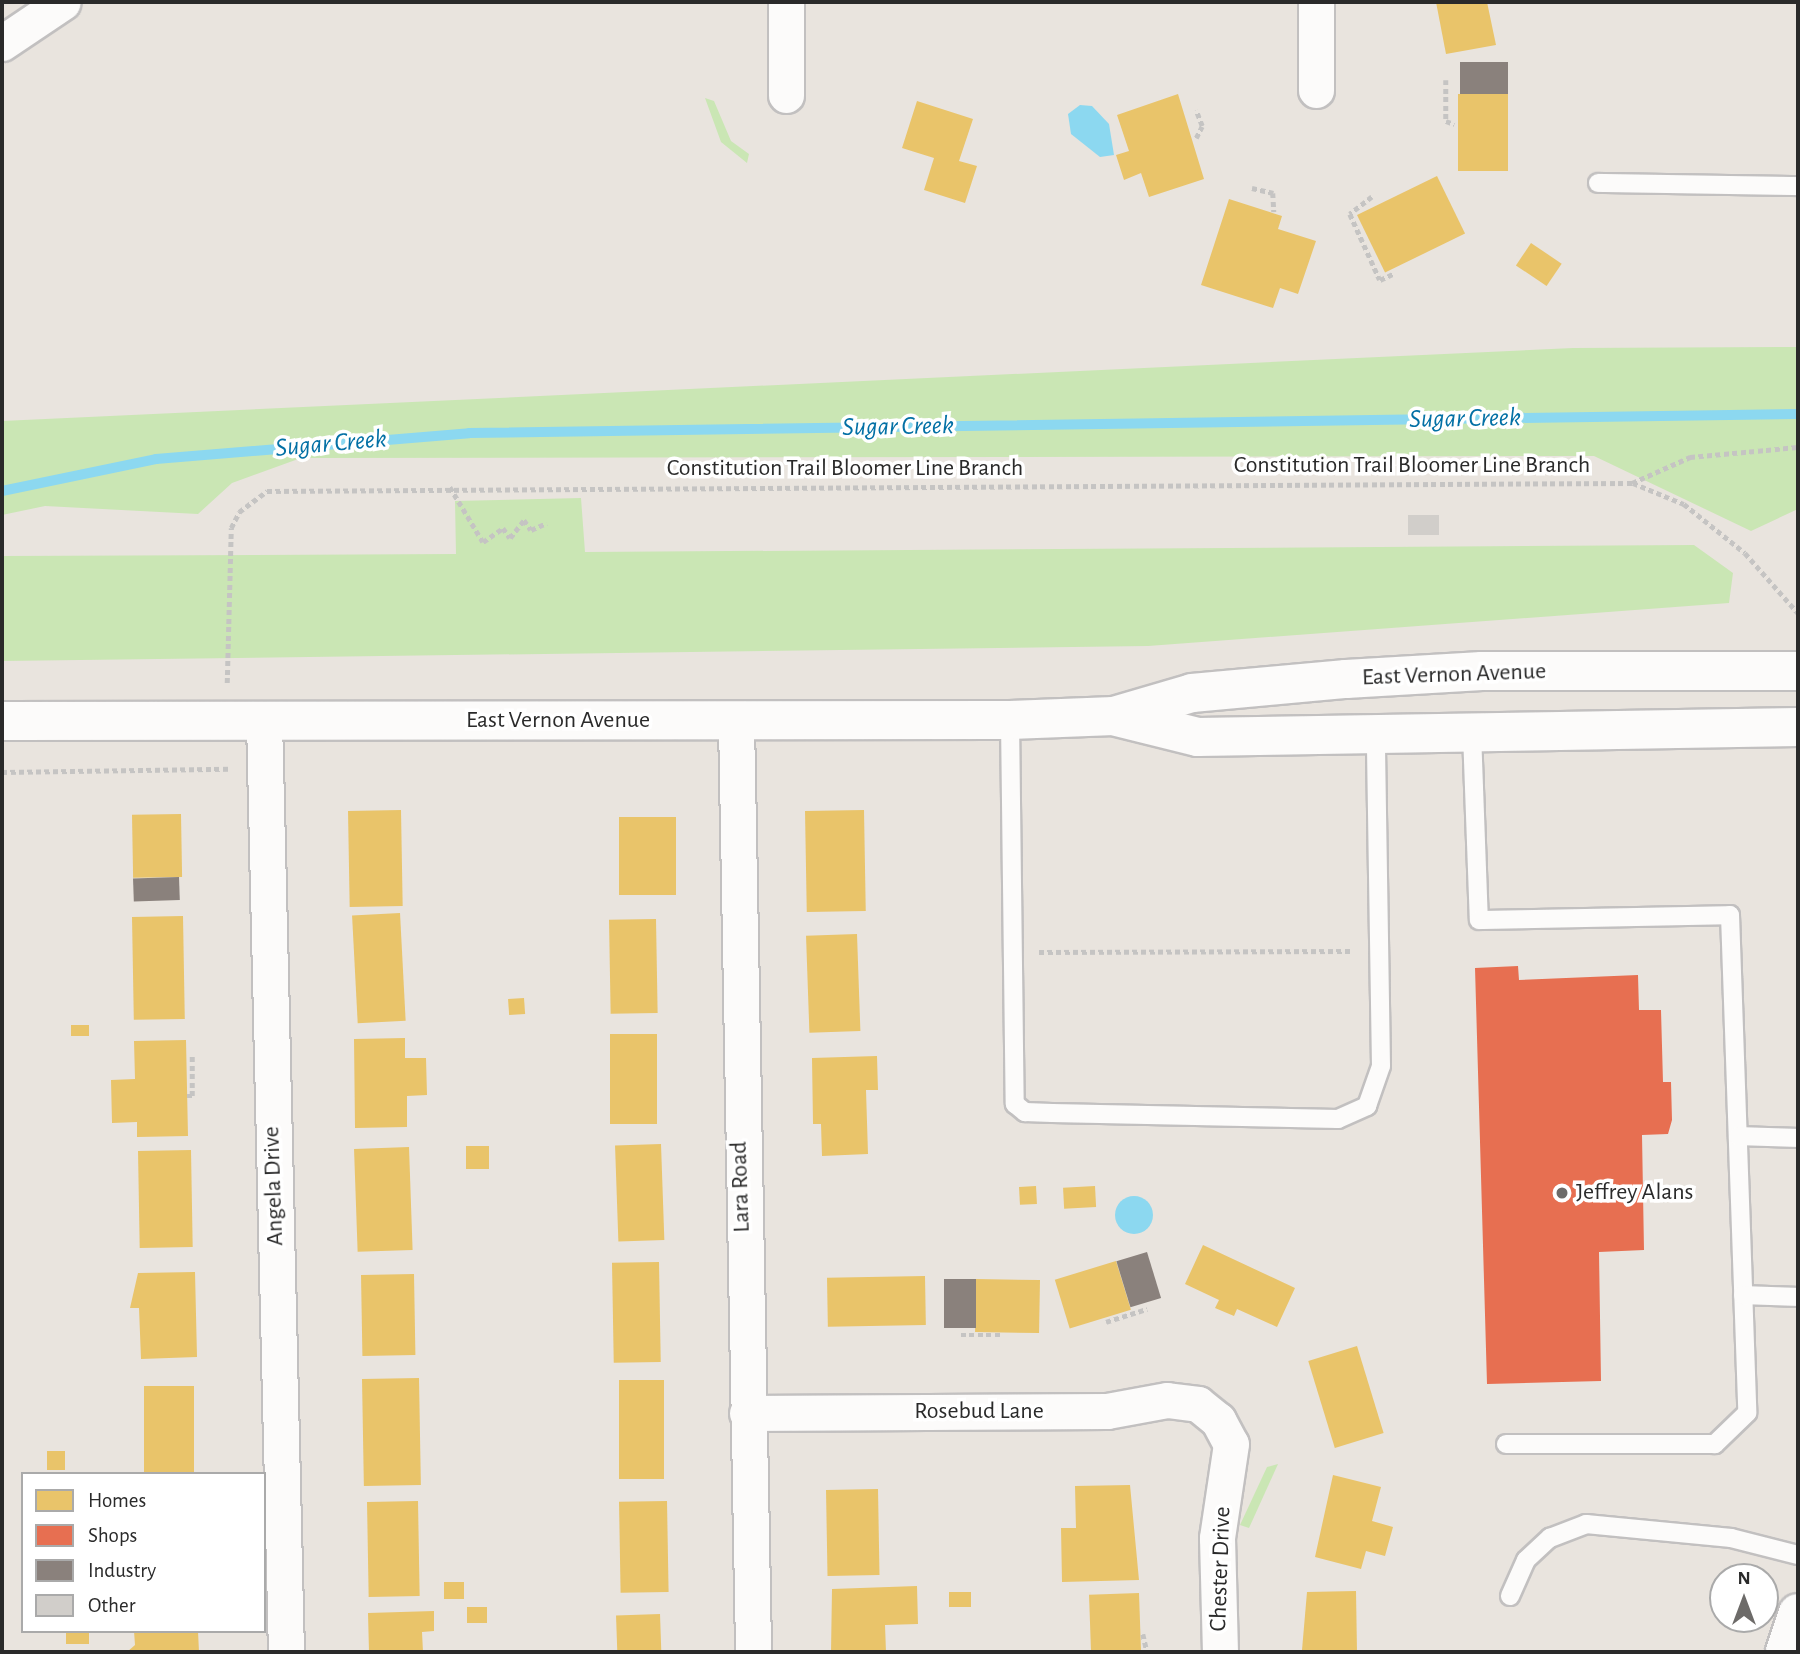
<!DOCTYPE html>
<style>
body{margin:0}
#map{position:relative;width:1800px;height:1654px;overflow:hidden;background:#e9e4de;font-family:"Alegreya Sans",sans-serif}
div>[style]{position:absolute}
.green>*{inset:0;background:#cae6b4}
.water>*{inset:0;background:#8cd8f0}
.round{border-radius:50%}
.homes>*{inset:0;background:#e9c46a;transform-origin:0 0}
.shops>*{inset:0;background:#e76f51}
.industry>*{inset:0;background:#8a817c;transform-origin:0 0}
.stream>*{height:10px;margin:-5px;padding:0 5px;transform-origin:5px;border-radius:5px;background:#8cd8f0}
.building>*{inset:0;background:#d1ceca;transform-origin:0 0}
.path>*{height:4.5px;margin-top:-2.25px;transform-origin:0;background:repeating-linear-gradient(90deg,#c5c4c3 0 5px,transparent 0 8.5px)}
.roads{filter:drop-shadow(2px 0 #c2c0c0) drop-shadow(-2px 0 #c2c0c0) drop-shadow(0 2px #c2c0c0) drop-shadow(0 -2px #c2c0c0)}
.lane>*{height:18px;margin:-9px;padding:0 9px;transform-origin:9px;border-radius:9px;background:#fcfbfa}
.street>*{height:35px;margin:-17.5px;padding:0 17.5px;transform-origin:17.5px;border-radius:17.5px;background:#fcfbfa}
.secondary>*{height:38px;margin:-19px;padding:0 19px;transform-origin:19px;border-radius:19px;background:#fcfbfa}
.dots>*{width:19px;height:19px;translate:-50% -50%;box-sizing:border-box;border:4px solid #fff;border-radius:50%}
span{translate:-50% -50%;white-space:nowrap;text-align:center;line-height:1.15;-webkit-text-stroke:7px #fff;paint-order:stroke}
.street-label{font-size:24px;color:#2a2a2a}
.poi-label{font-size:24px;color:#2a2a2a}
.left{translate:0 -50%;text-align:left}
.water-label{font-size:26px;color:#0370a5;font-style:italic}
.frame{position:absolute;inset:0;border:4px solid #2a2a2a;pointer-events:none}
.legend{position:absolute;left:21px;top:1472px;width:245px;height:161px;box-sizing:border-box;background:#fff;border:2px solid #aaa;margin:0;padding:9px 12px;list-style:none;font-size:21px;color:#2a2a2a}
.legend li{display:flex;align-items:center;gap:14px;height:35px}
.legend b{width:35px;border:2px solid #aaa}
.north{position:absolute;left:1709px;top:1563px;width:70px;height:70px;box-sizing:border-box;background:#fff;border:2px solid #aaa;border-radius:50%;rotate:0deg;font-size:19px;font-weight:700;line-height:28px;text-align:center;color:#2a2a2a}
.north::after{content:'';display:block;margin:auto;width:24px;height:32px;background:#6d6b69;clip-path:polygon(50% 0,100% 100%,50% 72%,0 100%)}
</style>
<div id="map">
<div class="green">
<div style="clip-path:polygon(705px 98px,714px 101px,731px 141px,749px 154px,747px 163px,721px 142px)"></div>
<div style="clip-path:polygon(1798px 347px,1798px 509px,1751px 531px,1594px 456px,301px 458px,232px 483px,198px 514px,45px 506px,2px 515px,2px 421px,1573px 348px)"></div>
<div style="clip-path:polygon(581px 498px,585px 552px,1694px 545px,1733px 573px,1729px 603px,1148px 646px,2px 661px,2px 556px,456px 554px,455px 501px)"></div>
<div style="clip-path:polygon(1278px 1464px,1249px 1528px,1240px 1525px,1267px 1467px)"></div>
</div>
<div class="water">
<div style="clip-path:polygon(1080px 105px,1092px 106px,1109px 124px,1114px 155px,1100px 157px,1071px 134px,1068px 114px)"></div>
<div class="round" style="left:1115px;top:1196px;width:38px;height:38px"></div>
</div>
<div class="homes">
<div style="clip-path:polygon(1436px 2px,1487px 2px,1496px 45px,1446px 54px)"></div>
<div style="clip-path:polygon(1178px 94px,1204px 179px,1149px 197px,1141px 173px,1124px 180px,1116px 155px,1129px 151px,1117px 115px)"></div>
<div style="left:1458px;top:94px;width:50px;height:77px"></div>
<div style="clip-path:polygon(917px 101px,973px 119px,959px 161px,977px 166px,965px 203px,924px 190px,934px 158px,902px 148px)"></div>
<div style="left:1437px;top:176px;width:64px;height:89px;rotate:64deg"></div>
<div style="clip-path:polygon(1229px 199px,1282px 216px,1278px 229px,1316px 241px,1298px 294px,1280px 288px,1273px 308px,1201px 285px)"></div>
<div style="left:1531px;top:243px;width:37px;height:27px;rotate:34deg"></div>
<div style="left:401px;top:810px;width:96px;height:53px;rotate:89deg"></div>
<div style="left:864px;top:810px;width:101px;height:59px;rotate:89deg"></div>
<div style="left:181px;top:814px;width:63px;height:49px;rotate:89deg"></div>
<div style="left:676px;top:817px;width:78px;height:57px;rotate:90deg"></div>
<div style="left:400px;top:913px;width:108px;height:48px;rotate:87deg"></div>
<div style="left:183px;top:916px;width:103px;height:51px;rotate:89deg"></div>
<div style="left:656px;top:919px;width:94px;height:47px;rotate:89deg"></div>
<div style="left:857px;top:934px;width:97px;height:51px;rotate:88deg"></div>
<div style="left:524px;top:998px;width:16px;height:16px;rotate:86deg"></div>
<div style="left:71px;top:1025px;width:18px;height:11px"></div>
<div style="left:610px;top:1034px;width:47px;height:90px"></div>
<div style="clip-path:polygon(405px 1038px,405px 1058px,426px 1058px,427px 1095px,407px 1096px,407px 1127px,355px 1128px,354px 1039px)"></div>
<div style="clip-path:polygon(186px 1040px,188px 1136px,137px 1137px,137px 1122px,112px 1123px,111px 1080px,135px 1079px,134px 1041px)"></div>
<div style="clip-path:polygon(877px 1056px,878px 1090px,866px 1090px,868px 1154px,822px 1156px,821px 1124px,813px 1124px,812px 1058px)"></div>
<div style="left:661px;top:1144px;width:96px;height:46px;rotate:88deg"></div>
<div style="left:466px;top:1146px;width:23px;height:23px"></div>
<div style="left:409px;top:1147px;width:103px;height:55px;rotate:88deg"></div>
<div style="left:191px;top:1150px;width:97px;height:53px;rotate:89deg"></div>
<div style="left:1036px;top:1186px;width:18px;height:17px;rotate:87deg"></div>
<div style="left:1095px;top:1186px;width:21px;height:32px;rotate:87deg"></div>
<div style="clip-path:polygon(1203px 1245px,1295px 1288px,1277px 1327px,1237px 1309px,1234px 1316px,1215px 1308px,1219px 1300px,1185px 1284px)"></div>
<div style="left:1116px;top:1261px;width:51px;height:64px;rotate:73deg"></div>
<div style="left:659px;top:1262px;width:100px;height:47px;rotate:89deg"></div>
<div style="clip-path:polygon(195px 1272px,197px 1357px,141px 1359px,139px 1308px,130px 1308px,138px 1273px)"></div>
<div style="left:414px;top:1274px;width:81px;height:53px;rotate:89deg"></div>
<div style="left:925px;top:1276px;width:49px;height:98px;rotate:89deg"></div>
<div style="left:976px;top:1279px;width:64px;height:53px;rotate:1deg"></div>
<div style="left:1357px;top:1346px;width:91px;height:51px;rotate:73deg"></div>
<div style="left:419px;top:1378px;width:107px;height:57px;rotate:89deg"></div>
<div style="left:619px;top:1380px;width:45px;height:99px"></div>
<div style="left:194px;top:1386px;width:88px;height:50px;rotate:90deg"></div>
<div style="left:47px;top:1451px;width:18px;height:19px"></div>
<div style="clip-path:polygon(1333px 1475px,1381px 1487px,1372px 1521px,1393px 1527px,1385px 1556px,1366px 1551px,1361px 1569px,1315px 1557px)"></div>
<div style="clip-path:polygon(1130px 1485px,1139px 1580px,1062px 1582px,1061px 1528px,1076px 1528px,1075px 1486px)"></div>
<div style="left:878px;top:1489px;width:86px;height:52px;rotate:89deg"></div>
<div style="left:418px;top:1501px;width:95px;height:51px;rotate:89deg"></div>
<div style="left:667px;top:1501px;width:91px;height:48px;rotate:89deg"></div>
<div style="left:444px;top:1582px;width:20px;height:17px"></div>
<div style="clip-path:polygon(917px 1586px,918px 1624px,885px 1625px,886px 1652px,831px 1652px,832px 1589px)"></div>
<div style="clip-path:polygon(1356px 1591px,1357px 1652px,1302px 1650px,1307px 1592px)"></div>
<div style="left:949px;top:1592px;width:22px;height:15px"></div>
<div style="left:1139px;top:1593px;width:59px;height:50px;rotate:88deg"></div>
<div style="left:467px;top:1607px;width:20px;height:16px"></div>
<div style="clip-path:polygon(434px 1611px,434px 1631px,422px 1632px,423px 1652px,369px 1652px,368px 1613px)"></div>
<div style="left:660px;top:1614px;width:38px;height:44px;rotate:88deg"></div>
<div style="left:66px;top:1631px;width:23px;height:13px"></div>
<div style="clip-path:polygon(134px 1631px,198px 1631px,199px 1652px,127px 1652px,135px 1645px)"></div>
</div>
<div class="shops">
<div style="clip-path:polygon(1518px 966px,1519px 980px,1638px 975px,1639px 1010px,1661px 1010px,1663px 1082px,1671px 1082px,1672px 1120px,1668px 1134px,1642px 1135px,1644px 1250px,1599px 1252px,1601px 1381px,1487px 1384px,1475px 968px)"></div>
</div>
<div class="industry">
<div style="left:1460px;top:62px;width:48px;height:32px"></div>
<div style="left:179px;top:877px;width:23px;height:46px;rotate:88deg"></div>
<div style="left:1147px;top:1252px;width:48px;height:32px;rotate:73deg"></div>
<div style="left:944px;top:1279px;width:32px;height:49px"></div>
</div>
<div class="stream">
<div style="left:2px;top:491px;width:157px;rotate:-11.7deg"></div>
<div style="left:156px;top:459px;width:314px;rotate:-4.7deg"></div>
<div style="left:469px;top:433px;width:1329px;rotate:-0.82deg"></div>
</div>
<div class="building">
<div style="left:1408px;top:515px;width:31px;height:20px"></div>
</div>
<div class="path">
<div style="left:1446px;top:80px;width:41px;rotate:90deg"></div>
<div style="left:1446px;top:121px;width:9px;rotate:21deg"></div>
<div style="left:1196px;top:138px;width:13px;rotate:-63deg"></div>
<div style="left:1202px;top:126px;width:17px;rotate:-111deg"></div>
<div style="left:1252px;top:188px;width:22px;rotate:13deg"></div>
<div style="left:1273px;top:193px;width:19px;rotate:87deg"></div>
<div style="left:1372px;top:197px;width:28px;rotate:142deg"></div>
<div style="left:1350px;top:214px;width:72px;rotate:65.6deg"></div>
<div style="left:1380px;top:280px;width:14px;rotate:-25deg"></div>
<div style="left:1633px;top:483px;width:55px;rotate:22.4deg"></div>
<div style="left:1684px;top:504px;width:78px;rotate:38.8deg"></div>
<div style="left:1745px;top:553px;width:80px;rotate:48.5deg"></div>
<div style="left:450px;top:487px;width:64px;rotate:59deg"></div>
<div style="left:483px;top:542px;width:24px;rotate:-35deg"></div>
<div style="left:503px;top:528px;width:12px;rotate:55deg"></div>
<div style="left:510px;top:538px;width:23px;rotate:-52deg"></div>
<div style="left:524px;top:520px;width:12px;rotate:55deg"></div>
<div style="left:531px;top:530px;width:17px;rotate:-24deg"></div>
<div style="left:227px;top:683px;width:155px;rotate:-88.5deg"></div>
<div style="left:231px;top:528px;width:18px;rotate:-63deg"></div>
<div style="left:239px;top:512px;width:35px;rotate:-37deg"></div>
<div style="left:267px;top:491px;width:1365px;rotate:-0.34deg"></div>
<div style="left:1632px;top:483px;width:64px;rotate:-24.1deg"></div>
<div style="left:1690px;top:457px;width:108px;rotate:-5.3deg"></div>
<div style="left:2px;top:772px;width:227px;rotate:-0.8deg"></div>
<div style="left:1039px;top:952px;width:313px;rotate:-0.2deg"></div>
<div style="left:187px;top:1096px;width:5px"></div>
<div style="left:192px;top:1096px;width:42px;rotate:-90deg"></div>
<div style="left:1106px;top:1322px;width:43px;rotate:-17.6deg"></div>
<div style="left:961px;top:1335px;width:41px"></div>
<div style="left:1143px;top:1634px;width:18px;rotate:77deg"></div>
</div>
<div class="roads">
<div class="lane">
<div style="left:1598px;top:183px;width:200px;rotate:0.9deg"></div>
<div style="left:1010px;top:720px;width:384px;rotate:89.3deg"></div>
<div style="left:1015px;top:1104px;width:13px;rotate:39deg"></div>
<div style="left:1025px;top:1112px;width:27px;rotate:2deg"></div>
<div style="left:1052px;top:1113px;width:286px;rotate:1.2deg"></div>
<div style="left:1338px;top:1119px;width:32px;rotate:-24deg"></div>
<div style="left:1367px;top:1106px;width:42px;rotate:-70.7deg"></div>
<div style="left:1381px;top:1066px;width:331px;rotate:-90.9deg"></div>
<div style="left:1472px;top:733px;width:187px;rotate:87.9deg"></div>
<div style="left:1479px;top:920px;width:251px;rotate:-1.1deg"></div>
<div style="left:1730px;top:915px;width:498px;rotate:88deg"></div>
<div style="left:1747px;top:1413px;width:45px;rotate:135.9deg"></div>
<div style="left:1715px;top:1444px;width:209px;rotate:180deg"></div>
<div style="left:1738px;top:1136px;width:60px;rotate:1.9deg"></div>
<div style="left:1743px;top:1295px;width:55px;rotate:2.1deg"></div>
<div style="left:1510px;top:1596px;width:39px;rotate:-66deg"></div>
<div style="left:1526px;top:1560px;width:33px;rotate:-43deg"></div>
<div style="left:1550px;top:1538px;width:39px;rotate:-21deg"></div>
<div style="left:1586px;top:1524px;width:146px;rotate:5.5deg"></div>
<div style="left:1731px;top:1538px;width:69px;rotate:14.2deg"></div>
</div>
<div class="street">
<div style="left:786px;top:2px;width:93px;rotate:90deg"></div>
<div style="left:1316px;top:2px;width:88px;rotate:90deg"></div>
<div style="left:2px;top:43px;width:73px;rotate:-33.9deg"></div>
<div style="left:264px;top:720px;width:932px;rotate:88.65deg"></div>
<div style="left:736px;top:721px;width:931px;rotate:88.95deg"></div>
<div style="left:747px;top:1413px;width:360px;rotate:-0.3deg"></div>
<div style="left:1107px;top:1411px;width:61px;rotate:-10.4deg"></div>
<div style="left:1167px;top:1400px;width:31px;rotate:7deg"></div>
<div style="left:1198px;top:1404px;width:26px;rotate:39deg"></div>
<div style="left:1218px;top:1420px;width:27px;rotate:62deg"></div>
<div style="left:1231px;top:1444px;width:95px;rotate:98.5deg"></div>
<div style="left:1217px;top:1538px;width:114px;rotate:88.5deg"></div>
</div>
<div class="secondary">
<div style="left:1117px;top:717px;width:83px;rotate:13.9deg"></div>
<div style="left:1198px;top:737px;width:600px;rotate:-0.95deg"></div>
<div style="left:2px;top:721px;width:1008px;rotate:-0.06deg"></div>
<div style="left:1010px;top:720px;width:104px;rotate:-2.2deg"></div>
<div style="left:1114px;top:716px;width:81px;rotate:-16.4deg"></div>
<div style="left:1192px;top:693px;width:155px;rotate:-5.2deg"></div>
<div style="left:1346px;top:679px;width:136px;rotate:-3.4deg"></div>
<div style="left:1482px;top:671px;width:316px"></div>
<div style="left:1785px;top:1652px;width:41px;rotate:-71.6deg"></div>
</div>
</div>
<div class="dots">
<div style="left:1562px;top:1193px;background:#6d6b69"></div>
</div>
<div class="street-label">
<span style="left:1412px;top:466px">Constitution Trail Bloomer Line Branch</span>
<span style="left:845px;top:469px">Constitution Trail Bloomer Line Branch</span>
<span style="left:1454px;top:675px;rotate:-2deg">East Vernon Avenue</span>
<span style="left:558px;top:721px">East Vernon Avenue</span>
<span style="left:274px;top:1186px;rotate:-92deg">Angela Drive</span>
<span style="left:741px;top:1187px;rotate:-92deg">Lara Road</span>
<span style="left:979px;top:1412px">Rosebud Lane</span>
<span style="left:1221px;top:1569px;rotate:-88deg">Chester Drive</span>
</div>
<div class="poi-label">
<span class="left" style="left:1576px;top:1193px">Jeffrey Alans</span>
</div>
<div class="water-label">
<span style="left:1465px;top:419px;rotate:-1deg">Sugar Creek</span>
<span style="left:898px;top:427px;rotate:-1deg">Sugar Creek</span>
<span style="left:331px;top:444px;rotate:-5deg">Sugar Creek</span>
</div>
<div class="frame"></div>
<ul class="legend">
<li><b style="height:19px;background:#e9c46a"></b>Homes</li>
<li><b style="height:19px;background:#e76f51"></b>Shops</li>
<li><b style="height:19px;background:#8a817c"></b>Industry</li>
<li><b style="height:19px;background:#d1ceca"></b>Other</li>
</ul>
<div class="north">N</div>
</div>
